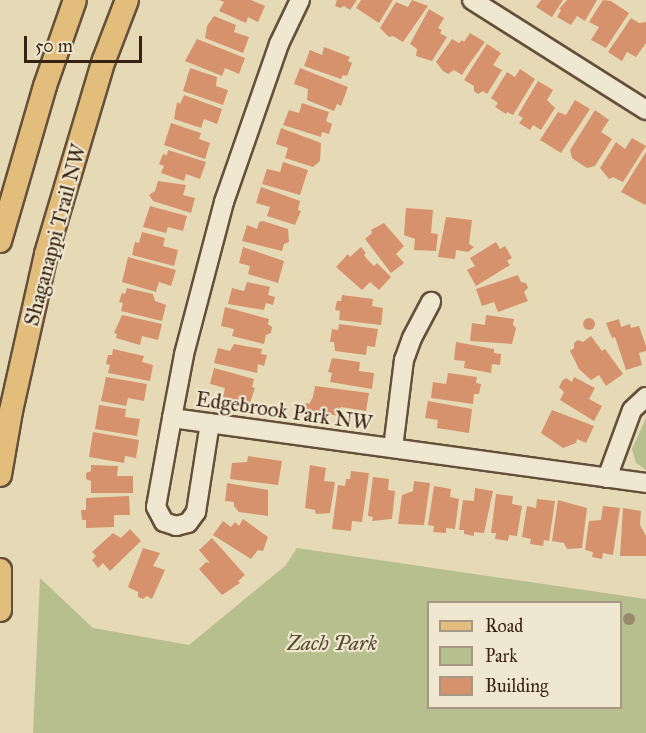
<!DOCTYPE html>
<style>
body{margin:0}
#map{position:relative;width:646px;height:733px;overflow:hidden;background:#e6dab6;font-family:"IM FELL Great Primer",serif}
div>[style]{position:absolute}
.green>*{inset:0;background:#b6bf8d}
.building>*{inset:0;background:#d5926d}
.round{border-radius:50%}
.roads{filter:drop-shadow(2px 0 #64503a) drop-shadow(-2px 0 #64503a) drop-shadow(0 2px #64503a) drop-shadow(0 -2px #64503a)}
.minor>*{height:18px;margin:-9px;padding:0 9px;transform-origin:9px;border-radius:9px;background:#efe7d0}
.major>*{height:22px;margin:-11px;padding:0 11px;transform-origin:11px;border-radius:11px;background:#e3bd7b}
.trees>*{width:12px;height:12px;margin:-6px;border-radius:50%;background:#988a6c}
span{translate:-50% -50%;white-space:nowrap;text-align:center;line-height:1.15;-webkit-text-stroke:4.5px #efe7d0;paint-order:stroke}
.street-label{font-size:21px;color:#382211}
.park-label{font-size:21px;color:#584930;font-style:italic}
.legend{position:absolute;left:427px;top:601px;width:195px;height:108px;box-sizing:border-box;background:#efe7d0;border:2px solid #a69884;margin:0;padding:8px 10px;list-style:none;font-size:18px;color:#382211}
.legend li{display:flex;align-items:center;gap:12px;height:30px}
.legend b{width:30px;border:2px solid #a69884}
.scale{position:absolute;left:24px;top:36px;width:118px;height:27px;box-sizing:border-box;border:3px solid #382211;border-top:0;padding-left:8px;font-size:18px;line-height:21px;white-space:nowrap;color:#382211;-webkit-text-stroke:4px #efe7d0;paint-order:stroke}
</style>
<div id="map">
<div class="green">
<div style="clip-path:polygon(646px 418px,646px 470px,636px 463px,632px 449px)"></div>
<div style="clip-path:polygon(evenodd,297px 548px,646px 599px,646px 733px,33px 733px,40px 578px,93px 628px,189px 645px,285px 566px,297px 548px,620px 602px,620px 708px,428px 708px,428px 602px,620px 602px)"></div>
</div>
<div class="building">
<div style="clip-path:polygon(219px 0,251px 0,265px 6px,258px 22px,248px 17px,246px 23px,219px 11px,224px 2px)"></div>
<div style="clip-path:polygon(337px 0,357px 0,350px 10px,344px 6px,340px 8px,335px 6px)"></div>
<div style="clip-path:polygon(361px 0,393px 0,379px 23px,356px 8px)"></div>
<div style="clip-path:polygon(412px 0,428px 6px,403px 42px,393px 36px,389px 37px,380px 28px,396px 2px,408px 7px)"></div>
<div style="clip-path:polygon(541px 0,563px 0,552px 17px,536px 7px)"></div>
<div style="clip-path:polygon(567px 0,597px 0,585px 21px,577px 16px,571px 25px,557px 17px,561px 10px,559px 9px)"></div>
<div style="clip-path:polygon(603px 0,611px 1px,629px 13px,606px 48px,591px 40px,599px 27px,589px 22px)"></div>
<div style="clip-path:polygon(429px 9px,444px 18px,438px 28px,442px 30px,440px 33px,447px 37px,432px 61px,416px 56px,417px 49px,410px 44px)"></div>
<div style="clip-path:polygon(214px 16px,236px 25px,234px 32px,249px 37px,243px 53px,205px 38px,207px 26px)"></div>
<div style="clip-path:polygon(631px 18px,639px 23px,646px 22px,646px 43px,636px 57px,627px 52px,622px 61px,608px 52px)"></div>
<div style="clip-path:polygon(470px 33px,485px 42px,467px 67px,462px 75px,454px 70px,448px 74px,443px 71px,436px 62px,452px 39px,459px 43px,462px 40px,464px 42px)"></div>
<div style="clip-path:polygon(197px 39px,245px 58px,239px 74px,225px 68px,222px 76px,185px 61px)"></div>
<div style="clip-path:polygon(487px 44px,501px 53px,493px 65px,502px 70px,487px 94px,483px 91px,478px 94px,474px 91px,474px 86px,464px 80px)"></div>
<div style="clip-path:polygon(324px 47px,350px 57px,348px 61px,352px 63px,347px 76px,343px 75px,341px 79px,304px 66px,310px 50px,322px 55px)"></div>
<div style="clip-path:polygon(190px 68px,217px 77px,216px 86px,228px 90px,223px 105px,183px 91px)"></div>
<div style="clip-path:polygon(300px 68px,348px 87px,341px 106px,337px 104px,334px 111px,307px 100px,308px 89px,294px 84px)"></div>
<div style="clip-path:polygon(520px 69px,535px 79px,513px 115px,507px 112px,506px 114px,495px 107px,498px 103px,491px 98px,507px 72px,515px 77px)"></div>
<div style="clip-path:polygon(538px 81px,553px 90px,547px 100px,555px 108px,541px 130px,533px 125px,530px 130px,519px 123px,523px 118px,518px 115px)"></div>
<div style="clip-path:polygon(184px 95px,222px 109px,217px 124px,204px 119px,201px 128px,174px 119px,177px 102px,180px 104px)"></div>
<div style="clip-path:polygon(575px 100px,590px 109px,561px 153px,540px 140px,558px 112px,566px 115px)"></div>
<div style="clip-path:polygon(302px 103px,329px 112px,326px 121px,332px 124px,329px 134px,322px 132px,321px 137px,283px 125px,289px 110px,299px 113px)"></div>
<div style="clip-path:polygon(595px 110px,609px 120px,601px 132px,612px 139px,595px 166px,587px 168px,572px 158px,570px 150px)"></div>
<div style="clip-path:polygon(171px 123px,201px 133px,199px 139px,210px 143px,205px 159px,164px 145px)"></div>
<div style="clip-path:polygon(281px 128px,321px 143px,320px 161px,313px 167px,285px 158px,288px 148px,276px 144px)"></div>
<div style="clip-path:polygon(632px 138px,646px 146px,623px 182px,613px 177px,609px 179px,600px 168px,616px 142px,625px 149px)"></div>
<div style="clip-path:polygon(168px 150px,206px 162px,200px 179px,186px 174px,184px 181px,161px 173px,164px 166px,159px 164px,163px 154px,167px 155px)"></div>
<div style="clip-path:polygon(646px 152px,646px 203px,645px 205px,621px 192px)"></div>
<div style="clip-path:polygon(283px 162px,308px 170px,300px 195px,262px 184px,267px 169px,280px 172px)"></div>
<div style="clip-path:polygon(158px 181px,186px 185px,183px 195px,195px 198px,191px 213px,153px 201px,149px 195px,155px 191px)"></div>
<div style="clip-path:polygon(261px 187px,300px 201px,298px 210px,301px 211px,295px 225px,267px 216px,270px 207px,256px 203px)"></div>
<div style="clip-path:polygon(150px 206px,187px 216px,183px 231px,168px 227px,166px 233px,143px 227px)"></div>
<div style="clip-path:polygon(406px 208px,433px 210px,431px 233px,438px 234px,436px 251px,414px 250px,415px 239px,404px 235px)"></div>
<div style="clip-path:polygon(446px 217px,472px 220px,469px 244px,474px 247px,468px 252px,456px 250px,455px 259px,438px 257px)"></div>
<div style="clip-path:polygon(263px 221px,288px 229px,289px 242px,284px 244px,282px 251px,242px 241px,247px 225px,257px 229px,259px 222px)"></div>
<div style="clip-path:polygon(384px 223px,404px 246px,396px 254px,404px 263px,391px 273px,365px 239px,372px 233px,371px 230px)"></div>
<div style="clip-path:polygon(142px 232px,165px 238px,163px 246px,178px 250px,174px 266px,132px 255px,135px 242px,139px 243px)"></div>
<div style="clip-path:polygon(496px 242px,500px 249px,505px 246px,512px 258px,507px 261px,510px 265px,476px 286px,467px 270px,475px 266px,470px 258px)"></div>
<div style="clip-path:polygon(243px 247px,284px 261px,278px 283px,248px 274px,250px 266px,239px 263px)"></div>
<div style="clip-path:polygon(361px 247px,366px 253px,364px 255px,367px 259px,374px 266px,377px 263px,391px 277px,379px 290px,370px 282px,362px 290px,336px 267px,348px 254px,350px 257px)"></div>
<div style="clip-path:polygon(128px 257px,176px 270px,171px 286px,159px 282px,156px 292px,122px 282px)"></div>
<div style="clip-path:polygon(518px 275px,521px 282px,526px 283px,528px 288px,524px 292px,528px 301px,498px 312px,494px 302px,482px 306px,476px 289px)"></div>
<div style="clip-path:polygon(247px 282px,270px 287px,268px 295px,275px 297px,273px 305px,266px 303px,264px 310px,228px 304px,232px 288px,244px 291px)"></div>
<div style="clip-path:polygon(127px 288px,153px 294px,155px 301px,166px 305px,162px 321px,121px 311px,123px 303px,119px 302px,122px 293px,125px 294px)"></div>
<div style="clip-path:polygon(342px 295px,373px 299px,372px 306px,383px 308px,381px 325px,339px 320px,340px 311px,335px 310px,337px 301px,341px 301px)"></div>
<div style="clip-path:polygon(225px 307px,269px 319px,268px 324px,272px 327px,271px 333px,266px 335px,264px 344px,232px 336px,234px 329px,221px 326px)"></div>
<div style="clip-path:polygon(122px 315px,162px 324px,158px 340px,142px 336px,140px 345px,116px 338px,117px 334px,114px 333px)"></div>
<div style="clip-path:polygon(486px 315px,514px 319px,513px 325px,516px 328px,512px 344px,470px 341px,472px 323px,485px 325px)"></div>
<div class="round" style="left:583px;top:318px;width:12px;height:12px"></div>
<div style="clip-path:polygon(619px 319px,621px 327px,630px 324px,631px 328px,639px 326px,646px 346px,646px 351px,639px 353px,642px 365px,626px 370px,615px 337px,612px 338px,606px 323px)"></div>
<div style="clip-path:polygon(339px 324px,378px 329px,375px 347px,367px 346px,366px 355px,335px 351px,334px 342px,330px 342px,332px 329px,338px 330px)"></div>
<div style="clip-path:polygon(591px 336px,602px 351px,605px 349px,623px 374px,606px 386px,599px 375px,591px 380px,579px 369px,570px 351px,574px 348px,574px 343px,578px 340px,583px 342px)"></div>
<div style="clip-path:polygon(456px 342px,494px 349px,494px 353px,501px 354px,500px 365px,492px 364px,491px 373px,464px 368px,465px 361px,454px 360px)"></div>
<div style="clip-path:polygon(234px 344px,262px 349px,261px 354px,267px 355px,264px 366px,258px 364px,257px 373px,214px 363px,218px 348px,230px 351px)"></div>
<div style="clip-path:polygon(113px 349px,144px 356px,142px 362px,153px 365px,150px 381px,108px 373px,110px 365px,106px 364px,108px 355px,112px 355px)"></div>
<div style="clip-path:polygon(332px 358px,360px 362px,359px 371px,374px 373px,372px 389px,330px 382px,332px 373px,328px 372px)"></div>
<div style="clip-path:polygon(214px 368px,254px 379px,252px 387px,255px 388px,250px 403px,223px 397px,225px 388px,210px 384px)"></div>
<div style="clip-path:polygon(448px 373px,477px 377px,476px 383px,481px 384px,479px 394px,474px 394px,473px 404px,431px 398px,433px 382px,446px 384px)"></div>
<div style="clip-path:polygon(106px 377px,147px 384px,144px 401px,128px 398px,126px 406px,101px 401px)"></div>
<div style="clip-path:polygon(574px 377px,595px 388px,589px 399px,602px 406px,594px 421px,560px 400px,564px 392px,559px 387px,562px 381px,566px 378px,572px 382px)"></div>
<div style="clip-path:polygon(315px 386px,369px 393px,366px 411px,341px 407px,339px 416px,305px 410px,306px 403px,309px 404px,313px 397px)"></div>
<div style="clip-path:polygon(428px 401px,472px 409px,469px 433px,437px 428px,438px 420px,425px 418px)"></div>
<div style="clip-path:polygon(99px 405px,126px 409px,125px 417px,140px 419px,137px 436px,95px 429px)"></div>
<div style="clip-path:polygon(552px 410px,594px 426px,586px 443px,577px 439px,576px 443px,563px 448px,541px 433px)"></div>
<div style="clip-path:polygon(93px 432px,139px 440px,136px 458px,125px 456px,124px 463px,89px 457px)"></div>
<div style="clip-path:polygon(248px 456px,282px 461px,278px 485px,230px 479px,232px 463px,247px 462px)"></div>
<div style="clip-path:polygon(91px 465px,118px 466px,117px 476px,133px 476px,133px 493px,91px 493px,91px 481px,86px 479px,86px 473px,91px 471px)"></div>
<div style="clip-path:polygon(310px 465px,326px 468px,324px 481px,335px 482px,330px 513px,316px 514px,315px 510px,305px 508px)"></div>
<div style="clip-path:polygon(351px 471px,369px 473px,362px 522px,352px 521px,351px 531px,332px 529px,338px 485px,345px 486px,346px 479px,350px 479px)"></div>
<div style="clip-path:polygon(373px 477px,389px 479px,388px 490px,395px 491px,392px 519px,372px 521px,373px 517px,368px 516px)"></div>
<div style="clip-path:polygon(414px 481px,430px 483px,424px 525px,398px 524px,402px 495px,413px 491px)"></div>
<div style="clip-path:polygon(227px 483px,268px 490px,268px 516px,239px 512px,234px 506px,234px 502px,225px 501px)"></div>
<div style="clip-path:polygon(434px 486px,451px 489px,450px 497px,459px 499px,455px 529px,446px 528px,446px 533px,433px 532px,434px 526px,428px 525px)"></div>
<div style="clip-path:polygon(475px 488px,493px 491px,484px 533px,474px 532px,474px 536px,464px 534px,464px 530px,459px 530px,463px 500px,474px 501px)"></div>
<div style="clip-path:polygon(496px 494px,513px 496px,512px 504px,522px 506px,517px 536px,509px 535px,508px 541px,495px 539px,496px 533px,491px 533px)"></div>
<div style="clip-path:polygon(129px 496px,130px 515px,114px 515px,114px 527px,86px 528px,86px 520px,82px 520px,81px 510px,86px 510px,86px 498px)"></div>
<div style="clip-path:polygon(537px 499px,555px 501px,549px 541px,544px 540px,543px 546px,530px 544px,531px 539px,522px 537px,527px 506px,536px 508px)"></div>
<div style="clip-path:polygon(558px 500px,587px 508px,582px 548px,567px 549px,564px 543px,552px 541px)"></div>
<div style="clip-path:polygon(603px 506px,620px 508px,613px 555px,603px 553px,602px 559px,592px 557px,593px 552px,585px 550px,589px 521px,601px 520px)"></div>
<div style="clip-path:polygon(623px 508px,641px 511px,640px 525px,646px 536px,646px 556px,620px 556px)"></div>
<div style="clip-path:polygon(243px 519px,268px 537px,263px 551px,258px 550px,251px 559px,213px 535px,223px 521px,231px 527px,235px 522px,239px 526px)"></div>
<div style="clip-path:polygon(130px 529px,141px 541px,110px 571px,103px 563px,98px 568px,92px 560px,96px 556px,92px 552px,113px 533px,121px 538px)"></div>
<div style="clip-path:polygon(212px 538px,245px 575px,238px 581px,240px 583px,222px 595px,199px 569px,206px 562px,210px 563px,199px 550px)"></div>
<div style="clip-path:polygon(143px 548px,160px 553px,153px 566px,165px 570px,152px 599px,147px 596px,143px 599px,138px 597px,138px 592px,128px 587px)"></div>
</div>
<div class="roads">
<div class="minor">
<div style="left:300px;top:0;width:49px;rotate:115.5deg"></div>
<div style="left:279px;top:44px;width:167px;rotate:109.2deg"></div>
<div style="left:224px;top:202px;width:158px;rotate:104.7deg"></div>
<div style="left:184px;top:355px;width:64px;rotate:100.8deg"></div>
<div style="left:172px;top:418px;width:478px;rotate:7.8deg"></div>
<div style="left:472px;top:0;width:206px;rotate:32.3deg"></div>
<div style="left:172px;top:418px;width:90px;rotate:100.2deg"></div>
<div style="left:156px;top:507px;width:17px;rotate:62deg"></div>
<div style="left:164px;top:522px;width:13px;rotate:18deg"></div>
<div style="left:176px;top:526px;width:12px;rotate:-14deg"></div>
<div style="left:188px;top:523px;width:14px;rotate:-54deg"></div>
<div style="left:196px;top:512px;width:90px;rotate:-81.1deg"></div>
<div style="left:393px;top:448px;width:89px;rotate:-82.9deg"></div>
<div style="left:404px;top:360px;width:23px;rotate:-70deg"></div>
<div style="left:412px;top:338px;width:41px;rotate:-62.2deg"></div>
<div style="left:607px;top:478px;width:72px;rotate:-69.8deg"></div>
<div style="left:632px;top:410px;width:19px;rotate:-43deg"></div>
</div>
<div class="major">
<div style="left:0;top:241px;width:161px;rotate:-73.8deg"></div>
<div style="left:45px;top:86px;width:91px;rotate:-70.8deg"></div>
<div style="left:0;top:475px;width:65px;rotate:-80.2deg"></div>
<div style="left:11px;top:411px;width:161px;rotate:-77.4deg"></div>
<div style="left:46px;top:254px;width:202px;rotate:-73.4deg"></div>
<div style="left:104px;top:60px;width:64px;rotate:-69deg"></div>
<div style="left:0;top:570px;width:40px;rotate:90deg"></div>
</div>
</div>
<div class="trees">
<div style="left:629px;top:619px"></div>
</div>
<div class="street-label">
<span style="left:55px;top:235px;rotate:-75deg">Shaganappi Trail NW</span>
<span style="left:284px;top:411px;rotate:8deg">Edgebrook Park NW</span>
</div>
<div class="park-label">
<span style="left:332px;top:643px">Zach Park</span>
</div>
<ul class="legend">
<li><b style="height:8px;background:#e3bd7b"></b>Road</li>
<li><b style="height:16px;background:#b6bf8d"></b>Park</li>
<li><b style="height:16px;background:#d5926d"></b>Building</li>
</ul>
<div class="scale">50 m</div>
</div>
